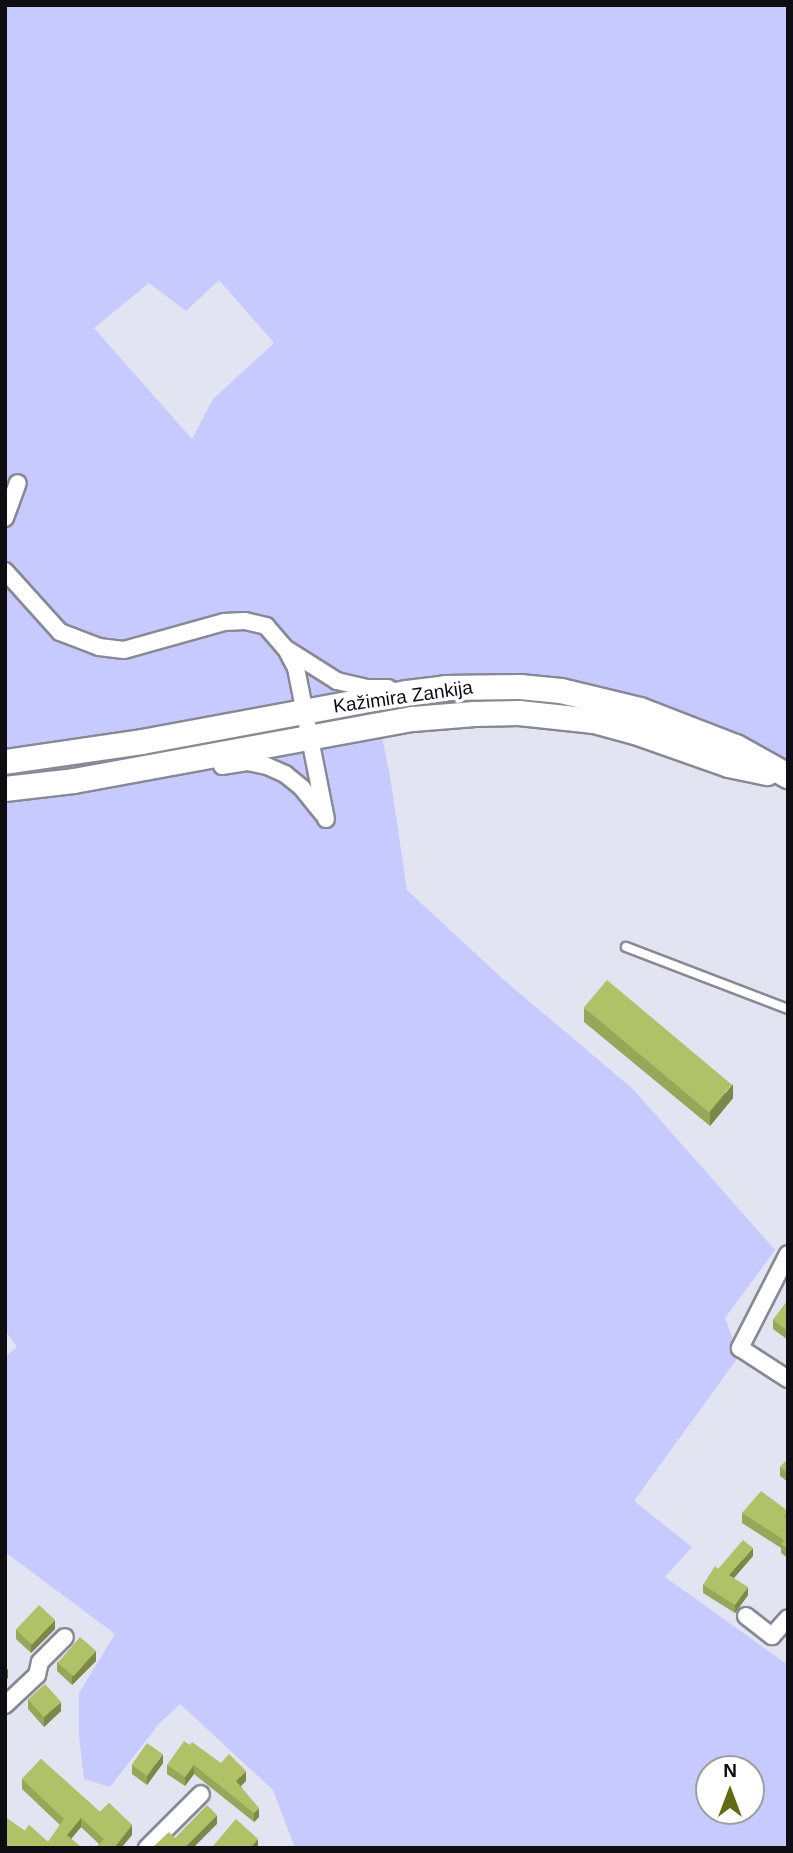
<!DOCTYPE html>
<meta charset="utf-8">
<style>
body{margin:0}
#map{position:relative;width:793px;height:1853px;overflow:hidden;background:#e3e4f2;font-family:Arial,sans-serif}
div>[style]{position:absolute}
.green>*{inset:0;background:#c7cafe}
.roads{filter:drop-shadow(2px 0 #888995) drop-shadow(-2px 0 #888995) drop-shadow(0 2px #888995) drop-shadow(0 -2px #888995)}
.lane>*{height:8px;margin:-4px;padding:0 4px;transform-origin:4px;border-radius:4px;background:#fff}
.street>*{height:16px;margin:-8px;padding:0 8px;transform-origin:8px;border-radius:8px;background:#fff}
.primary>*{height:24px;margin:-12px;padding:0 12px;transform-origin:12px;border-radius:12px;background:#fff}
.wall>*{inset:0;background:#98a659}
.shaded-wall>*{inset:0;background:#7c8748}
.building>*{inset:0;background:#b1c167;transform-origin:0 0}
span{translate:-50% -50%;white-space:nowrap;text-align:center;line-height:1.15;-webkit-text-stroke:7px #fff;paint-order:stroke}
.street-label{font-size:19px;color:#0d0d12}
.frame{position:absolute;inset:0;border:7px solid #0d0d12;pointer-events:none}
.north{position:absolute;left:695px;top:1755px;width:70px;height:70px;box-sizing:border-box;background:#fff;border:2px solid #9e9ea0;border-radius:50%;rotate:0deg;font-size:19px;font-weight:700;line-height:28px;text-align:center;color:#0d0d12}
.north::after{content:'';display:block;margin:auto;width:24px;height:32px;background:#5f6c14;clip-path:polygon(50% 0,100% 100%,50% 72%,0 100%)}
</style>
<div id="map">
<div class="green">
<div style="clip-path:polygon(evenodd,5px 5px,788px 5px,788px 776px,599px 698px,374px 699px,390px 776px,407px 890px,504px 980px,633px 1089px,775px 1250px,725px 1318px,739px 1356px,634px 1501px,692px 1547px,665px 1577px,788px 1665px,788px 1848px,295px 1848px,273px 1790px,180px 1704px,158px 1725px,110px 1787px,84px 1779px,79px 1736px,79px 1693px,115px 1634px,5px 1552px,5px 1357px,17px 1347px,5px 1330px,5px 5px,219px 280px,274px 343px,213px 399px,192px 439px,94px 328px,149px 283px,186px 311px,219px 280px,5px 5px,709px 1769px,751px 1769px,751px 1811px,709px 1811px,709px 1769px)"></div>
</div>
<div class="roads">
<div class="lane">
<div style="left:626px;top:947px;width:173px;rotate:20.9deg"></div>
</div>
<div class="street">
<div style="left:5px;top:518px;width:37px;rotate:-70deg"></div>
<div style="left:5px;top:571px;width:82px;rotate:48deg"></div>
<div style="left:60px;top:632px;width:42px;rotate:21deg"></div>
<div style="left:99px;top:647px;width:25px;rotate:7deg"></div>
<div style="left:124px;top:650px;width:104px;rotate:-15.6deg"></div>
<div style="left:224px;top:622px;width:21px;rotate:-3deg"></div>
<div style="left:245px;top:621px;width:22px;rotate:13deg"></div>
<div style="left:266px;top:626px;width:30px;rotate:49deg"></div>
<div style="left:286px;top:649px;width:21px;rotate:62deg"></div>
<div style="left:296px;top:668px;width:154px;rotate:78.8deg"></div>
<div style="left:288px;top:650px;width:58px;rotate:32.3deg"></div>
<div style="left:337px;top:681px;width:31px;rotate:13deg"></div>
<div style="left:367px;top:688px;width:21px"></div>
<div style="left:222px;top:766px;width:25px;rotate:-9deg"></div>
<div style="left:247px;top:762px;width:20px;rotate:11deg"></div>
<div style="left:267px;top:766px;width:20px;rotate:24deg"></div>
<div style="left:285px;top:774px;width:22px;rotate:39deg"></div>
<div style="left:302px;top:788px;width:33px;rotate:51deg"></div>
<div style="left:788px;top:1254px;width:106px;rotate:117.1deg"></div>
<div style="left:740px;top:1348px;width:57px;rotate:32.9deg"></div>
<div style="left:746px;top:1616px;width:33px;rotate:38deg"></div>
<div style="left:772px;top:1636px;width:24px;rotate:-48deg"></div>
<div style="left:5px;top:1705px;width:44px;rotate:-43.2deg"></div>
<div style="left:37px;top:1675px;width:13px;rotate:-77deg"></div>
<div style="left:40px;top:1662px;width:35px;rotate:-45deg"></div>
<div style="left:147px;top:1848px;width:76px;rotate:-45deg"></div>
</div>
<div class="primary">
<div style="left:5px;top:762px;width:138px;rotate:-8.3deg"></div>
<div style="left:142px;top:742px;width:269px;rotate:-10.5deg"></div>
<div style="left:407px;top:693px;width:38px;rotate:-7deg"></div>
<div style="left:445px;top:688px;width:75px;rotate:-0.8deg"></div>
<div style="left:520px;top:687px;width:41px;rotate:5.6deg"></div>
<div style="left:561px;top:691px;width:81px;rotate:13.5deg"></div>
<div style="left:640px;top:710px;width:103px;rotate:21.1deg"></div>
<div style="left:736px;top:747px;width:60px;rotate:29.1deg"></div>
<div style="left:5px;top:789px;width:69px;rotate:-6.6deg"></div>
<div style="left:74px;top:781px;width:345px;rotate:-10.4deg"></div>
<div style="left:413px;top:719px;width:62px;rotate:-4.6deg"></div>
<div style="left:475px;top:714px;width:44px;rotate:-1.3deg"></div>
<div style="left:519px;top:713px;width:75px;rotate:6.1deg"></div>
<div style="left:594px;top:721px;width:42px;rotate:15deg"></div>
<div style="left:635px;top:732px;width:100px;rotate:19.3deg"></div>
<div style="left:729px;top:765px;width:39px;rotate:12deg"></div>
</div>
</div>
<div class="wall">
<div style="clip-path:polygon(584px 1008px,733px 1098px,710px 1126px,584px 1022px)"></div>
<div style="clip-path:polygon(788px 1300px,788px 1340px,773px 1329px,773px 1320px)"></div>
<div style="clip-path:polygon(788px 1459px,788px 1482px,780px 1476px,780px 1467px)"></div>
<div style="clip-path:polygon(788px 1511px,788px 1558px,781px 1553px,781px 1548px,742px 1523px,742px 1513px)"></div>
<div style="clip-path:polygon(753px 1556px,733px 1578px,748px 1595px,735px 1613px,703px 1593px,703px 1585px,718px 1569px)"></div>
<div style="clip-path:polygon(55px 1629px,31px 1653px,16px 1639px,16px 1630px)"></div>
<div style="clip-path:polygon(96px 1661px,72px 1685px,57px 1671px,57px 1662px)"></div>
<div style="clip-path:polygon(28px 1699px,61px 1711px,44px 1727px,28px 1709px)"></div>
<div style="clip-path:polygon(190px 1745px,246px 1781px,241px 1786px,259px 1817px,254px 1822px,194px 1774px,185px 1786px,167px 1774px,167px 1765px)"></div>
<div style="clip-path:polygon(41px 1759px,100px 1812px,109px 1803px,132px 1825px,132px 1835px,121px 1848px,96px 1848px,99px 1844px,81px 1827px,71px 1839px,82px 1848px,5px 1848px,5px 1817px,25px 1831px,29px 1825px,48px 1842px,60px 1825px,22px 1789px,22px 1779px)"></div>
<div style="clip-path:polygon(163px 1763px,147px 1785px,132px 1774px,132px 1765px)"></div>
</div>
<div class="shaded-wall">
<div style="clip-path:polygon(733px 1084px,733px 1098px,710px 1126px,710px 1112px)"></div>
<div style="clip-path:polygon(753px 1548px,753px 1556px,729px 1584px,729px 1575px)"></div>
<div style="clip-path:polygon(748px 1587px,748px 1595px,735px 1613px,735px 1605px)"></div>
<div style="clip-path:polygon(55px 1620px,55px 1629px,31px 1653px,31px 1644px)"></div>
<div style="clip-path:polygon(96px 1651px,96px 1661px,72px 1685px,72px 1675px)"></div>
<div style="clip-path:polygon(8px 1669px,8px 1678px,5px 1681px,5px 1671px)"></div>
<div style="clip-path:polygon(61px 1702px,61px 1711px,44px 1727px,44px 1717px)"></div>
<div style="clip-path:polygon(163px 1754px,163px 1763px,147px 1785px,147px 1776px)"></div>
<div style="clip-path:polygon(194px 1765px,194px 1774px,185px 1786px,185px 1777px)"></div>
<div style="clip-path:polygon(246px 1771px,246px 1781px,236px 1790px,236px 1781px)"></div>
<div style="clip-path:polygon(259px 1808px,259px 1817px,254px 1822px,254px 1813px)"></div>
<div style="clip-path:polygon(217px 1815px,217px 1824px,193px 1848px,184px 1848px)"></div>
<div style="clip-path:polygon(81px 1818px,81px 1827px,67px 1844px,67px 1835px)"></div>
<div style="clip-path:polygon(132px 1825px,132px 1835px,121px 1848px,114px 1848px)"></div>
<div style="clip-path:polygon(258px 1839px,258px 1848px,250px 1848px)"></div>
</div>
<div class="building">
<div style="left:607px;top:980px;width:163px;height:36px;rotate:40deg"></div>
<div style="clip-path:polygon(788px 1300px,788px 1331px,773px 1320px)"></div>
<div style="clip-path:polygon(788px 1459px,788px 1473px,780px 1467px)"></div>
<div style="clip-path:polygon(761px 1491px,788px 1511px,784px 1517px,788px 1520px,788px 1549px,781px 1544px,784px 1540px,742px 1513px)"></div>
<div style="clip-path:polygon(743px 1540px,753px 1548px,729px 1575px,748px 1587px,735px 1605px,703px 1585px,715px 1566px,718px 1569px)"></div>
<div style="left:39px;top:1605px;width:22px;height:34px;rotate:43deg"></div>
<div style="left:80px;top:1637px;width:21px;height:34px;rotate:41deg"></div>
<div style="left:45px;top:1684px;width:24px;height:23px;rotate:48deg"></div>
<div style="clip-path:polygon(184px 1741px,190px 1745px,192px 1742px,221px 1763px,229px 1754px,246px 1771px,236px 1781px,259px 1808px,254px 1813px,194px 1765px,185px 1777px,167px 1765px)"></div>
<div style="left:147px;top:1743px;width:19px;height:27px;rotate:35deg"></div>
<div style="clip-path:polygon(41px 1759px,100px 1812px,109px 1803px,132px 1825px,114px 1848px,96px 1848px,104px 1839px,81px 1818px,67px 1835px,82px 1848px,5px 1848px,5px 1817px,25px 1831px,29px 1825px,48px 1842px,64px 1819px,22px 1779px)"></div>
<div style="clip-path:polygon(207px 1805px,217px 1815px,184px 1848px,152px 1848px,169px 1832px,175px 1838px)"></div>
<div style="clip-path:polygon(236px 1819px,258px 1839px,250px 1848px,215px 1848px,213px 1846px)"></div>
</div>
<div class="street-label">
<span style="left:403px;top:697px;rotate:-8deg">Kažimira Zankija</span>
</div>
<div class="frame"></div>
<div class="north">N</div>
</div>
